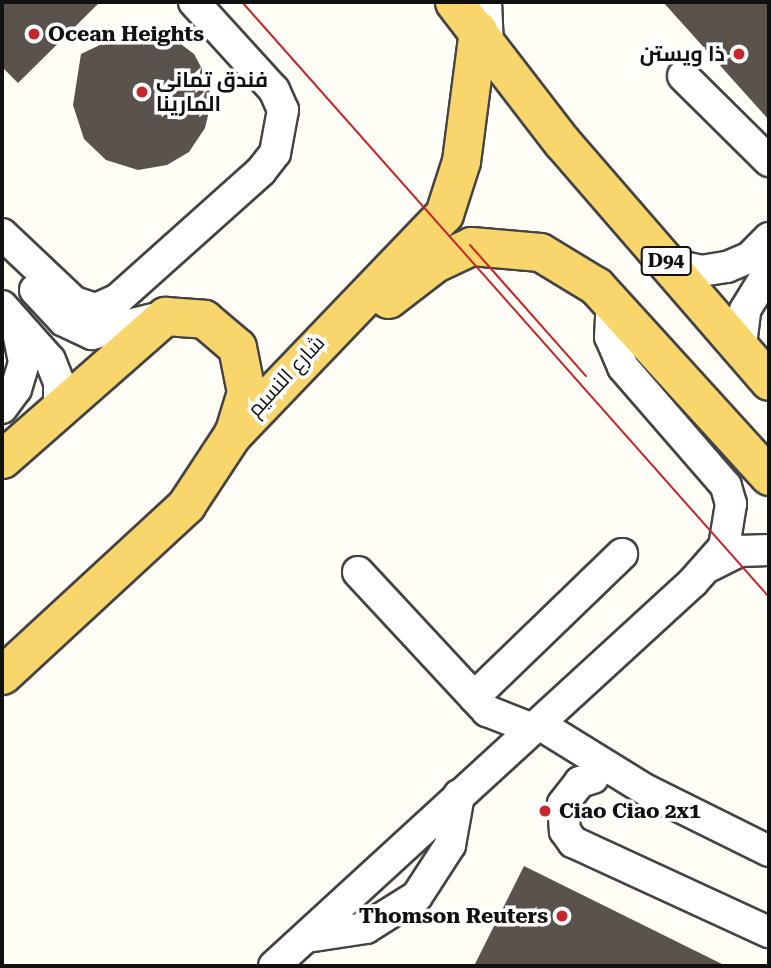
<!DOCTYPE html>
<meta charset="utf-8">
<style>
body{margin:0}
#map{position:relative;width:771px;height:968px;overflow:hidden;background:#fffdf5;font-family:"Roboto Serif",Cairo,serif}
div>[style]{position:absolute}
.building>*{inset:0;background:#5a524d}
.roads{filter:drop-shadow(2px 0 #444) drop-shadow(-2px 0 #444) drop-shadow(0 2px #444) drop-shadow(0 -2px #444)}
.minor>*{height:30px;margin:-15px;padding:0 15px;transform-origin:15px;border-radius:15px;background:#fff}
.major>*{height:37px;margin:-18.5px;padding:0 18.5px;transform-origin:18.5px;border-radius:18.5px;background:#f9d66b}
.tram>*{height:2px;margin:-1px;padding:0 1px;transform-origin:1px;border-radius:1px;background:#c4262e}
.dots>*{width:19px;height:19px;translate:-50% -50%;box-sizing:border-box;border:4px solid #fff;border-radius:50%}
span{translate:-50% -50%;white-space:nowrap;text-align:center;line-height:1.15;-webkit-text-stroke:7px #fff;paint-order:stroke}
.shield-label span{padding:2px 5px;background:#fff;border:2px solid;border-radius:5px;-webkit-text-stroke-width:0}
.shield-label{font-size:19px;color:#111;font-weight:700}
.poi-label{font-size:21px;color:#111;font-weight:700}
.left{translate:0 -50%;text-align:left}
.right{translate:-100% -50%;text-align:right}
.street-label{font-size:21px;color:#111}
.frame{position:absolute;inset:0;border:4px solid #111;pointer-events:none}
</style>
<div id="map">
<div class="building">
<div style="clip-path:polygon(2px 2px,100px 2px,18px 83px,2px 67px)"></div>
<div style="clip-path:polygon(663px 2px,769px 2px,769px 120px)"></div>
<div style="clip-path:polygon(149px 31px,174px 39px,194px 54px,208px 80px,211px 103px,205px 128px,189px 152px,167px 165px,138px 170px,106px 160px,84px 139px,73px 105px,81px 54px,127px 32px)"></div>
<div style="clip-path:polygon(524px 866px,726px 966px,474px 966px)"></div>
</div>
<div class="roads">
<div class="minor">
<div style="left:486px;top:2px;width:44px;rotate:87.4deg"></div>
<div style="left:683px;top:76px;width:121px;rotate:44.7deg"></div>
<div style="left:2px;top:234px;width:99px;rotate:43.4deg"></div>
<div style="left:74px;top:302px;width:23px;rotate:18deg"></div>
<div style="left:96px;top:309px;width:24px;rotate:-24deg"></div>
<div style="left:118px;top:299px;width:192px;rotate:-41.8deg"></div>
<div style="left:261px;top:171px;width:23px;rotate:-52deg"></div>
<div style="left:275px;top:153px;width:44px;rotate:-79.5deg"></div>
<div style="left:283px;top:110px;width:22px;rotate:-114deg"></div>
<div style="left:274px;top:90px;width:119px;rotate:-132.3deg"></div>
<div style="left:667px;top:263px;width:35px;rotate:13deg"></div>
<div style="left:701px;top:271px;width:26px;rotate:-9deg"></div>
<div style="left:727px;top:267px;width:25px;rotate:-23deg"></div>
<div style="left:750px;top:257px;width:27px;rotate:-45deg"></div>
<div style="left:35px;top:290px;width:42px;rotate:46.9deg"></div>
<div style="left:64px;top:321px;width:31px;rotate:25deg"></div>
<div style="left:92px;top:334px;width:72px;rotate:-13.7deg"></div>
<div style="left:2px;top:306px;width:72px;rotate:48.4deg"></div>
<div style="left:50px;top:360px;width:24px;rotate:68deg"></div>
<div style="left:59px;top:382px;width:25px;rotate:90deg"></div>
<div style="left:741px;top:345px;width:35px;rotate:-83deg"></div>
<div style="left:745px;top:310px;width:46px;rotate:-58.4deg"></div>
<div style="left:2px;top:408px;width:24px;rotate:-54deg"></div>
<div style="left:16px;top:389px;width:28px;rotate:-73deg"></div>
<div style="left:24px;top:362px;width:41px;rotate:-101.3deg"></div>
<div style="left:710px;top:566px;width:34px;rotate:-27deg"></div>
<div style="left:740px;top:551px;width:29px;rotate:-2deg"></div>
<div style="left:358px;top:572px;width:190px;rotate:47.1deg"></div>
<div style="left:487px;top:711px;width:49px;rotate:21.4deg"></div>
<div style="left:474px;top:697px;width:206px;rotate:-44deg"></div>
<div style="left:539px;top:724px;width:126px;rotate:31.7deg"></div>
<div style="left:646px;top:790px;width:137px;rotate:26.4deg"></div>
<div style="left:593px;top:778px;width:14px;rotate:163deg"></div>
<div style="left:580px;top:782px;width:28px;rotate:128deg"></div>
<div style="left:563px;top:804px;width:27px;rotate:86deg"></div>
<div style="left:565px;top:831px;width:14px;rotate:54deg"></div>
<div style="left:573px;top:842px;width:216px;rotate:24.7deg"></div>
<div style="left:307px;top:937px;width:60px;rotate:-8.7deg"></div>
<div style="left:366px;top:928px;width:60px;rotate:-32.1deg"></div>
<div style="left:417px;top:896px;width:61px;rotate:-57.1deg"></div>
<div style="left:450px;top:845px;width:51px;rotate:-79.8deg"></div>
<div style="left:274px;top:966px;width:568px;rotate:-42.5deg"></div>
<div style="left:693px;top:582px;width:47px;rotate:-48.5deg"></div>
<div style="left:724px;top:547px;width:44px;rotate:-80.8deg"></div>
<div style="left:731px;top:504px;width:19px;rotate:-106deg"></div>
<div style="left:726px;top:486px;width:157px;rotate:-130.9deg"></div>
<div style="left:623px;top:367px;width:33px;rotate:-113deg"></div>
<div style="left:610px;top:337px;width:34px;rotate:-87deg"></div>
</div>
<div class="major">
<div style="left:454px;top:2px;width:177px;rotate:52.4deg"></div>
<div style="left:562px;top:142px;width:316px;rotate:49.1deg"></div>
<div style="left:388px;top:299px;width:59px;rotate:-37.5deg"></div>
<div style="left:435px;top:263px;width:40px;rotate:-25deg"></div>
<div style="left:471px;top:246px;width:69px;rotate:5deg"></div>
<div style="left:540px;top:252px;width:66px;rotate:31.3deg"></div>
<div style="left:596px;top:286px;width:257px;rotate:47.7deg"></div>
<div style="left:2px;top:459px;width:217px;rotate:-41.3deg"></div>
<div style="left:165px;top:316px;width:39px;rotate:4deg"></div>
<div style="left:204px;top:319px;width:43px;rotate:40.3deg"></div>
<div style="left:237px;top:347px;width:46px;rotate:78.7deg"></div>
<div style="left:246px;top:392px;width:41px;rotate:107.1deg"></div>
<div style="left:2px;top:675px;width:251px;rotate:-42.7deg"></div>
<div style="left:186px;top:505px;width:84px;rotate:-56.7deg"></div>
<div style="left:232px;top:435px;width:306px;rotate:-46.2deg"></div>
<div style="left:444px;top:214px;width:56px;rotate:-72.2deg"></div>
<div style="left:461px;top:161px;width:132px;rotate:-82.6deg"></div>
</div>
</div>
<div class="tram">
<div style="left:242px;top:2px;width:795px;rotate:48.47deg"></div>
<div style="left:470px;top:245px;width:175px;rotate:48.5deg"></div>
</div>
<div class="dots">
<div style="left:34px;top:34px;background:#c4262e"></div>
<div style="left:739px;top:54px;background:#c4262e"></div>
<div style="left:142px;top:92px;background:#c4262e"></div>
<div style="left:545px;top:811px;background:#c4262e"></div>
<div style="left:562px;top:916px;background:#c4262e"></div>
</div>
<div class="shield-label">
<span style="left:666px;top:261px">D94</span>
</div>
<div class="poi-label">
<span class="left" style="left:48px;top:34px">Ocean Heights</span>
<span class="right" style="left:725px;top:54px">ذا ويستن</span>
<span class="left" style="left:156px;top:92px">فندق تماني<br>المارينا</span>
<span class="left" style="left:559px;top:811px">Ciao Ciao 2x1</span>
<span class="right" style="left:548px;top:916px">Thomson Reuters</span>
</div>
<div class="street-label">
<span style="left:286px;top:376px;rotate:-47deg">شارع النسيم</span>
</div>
<div class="frame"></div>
</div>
